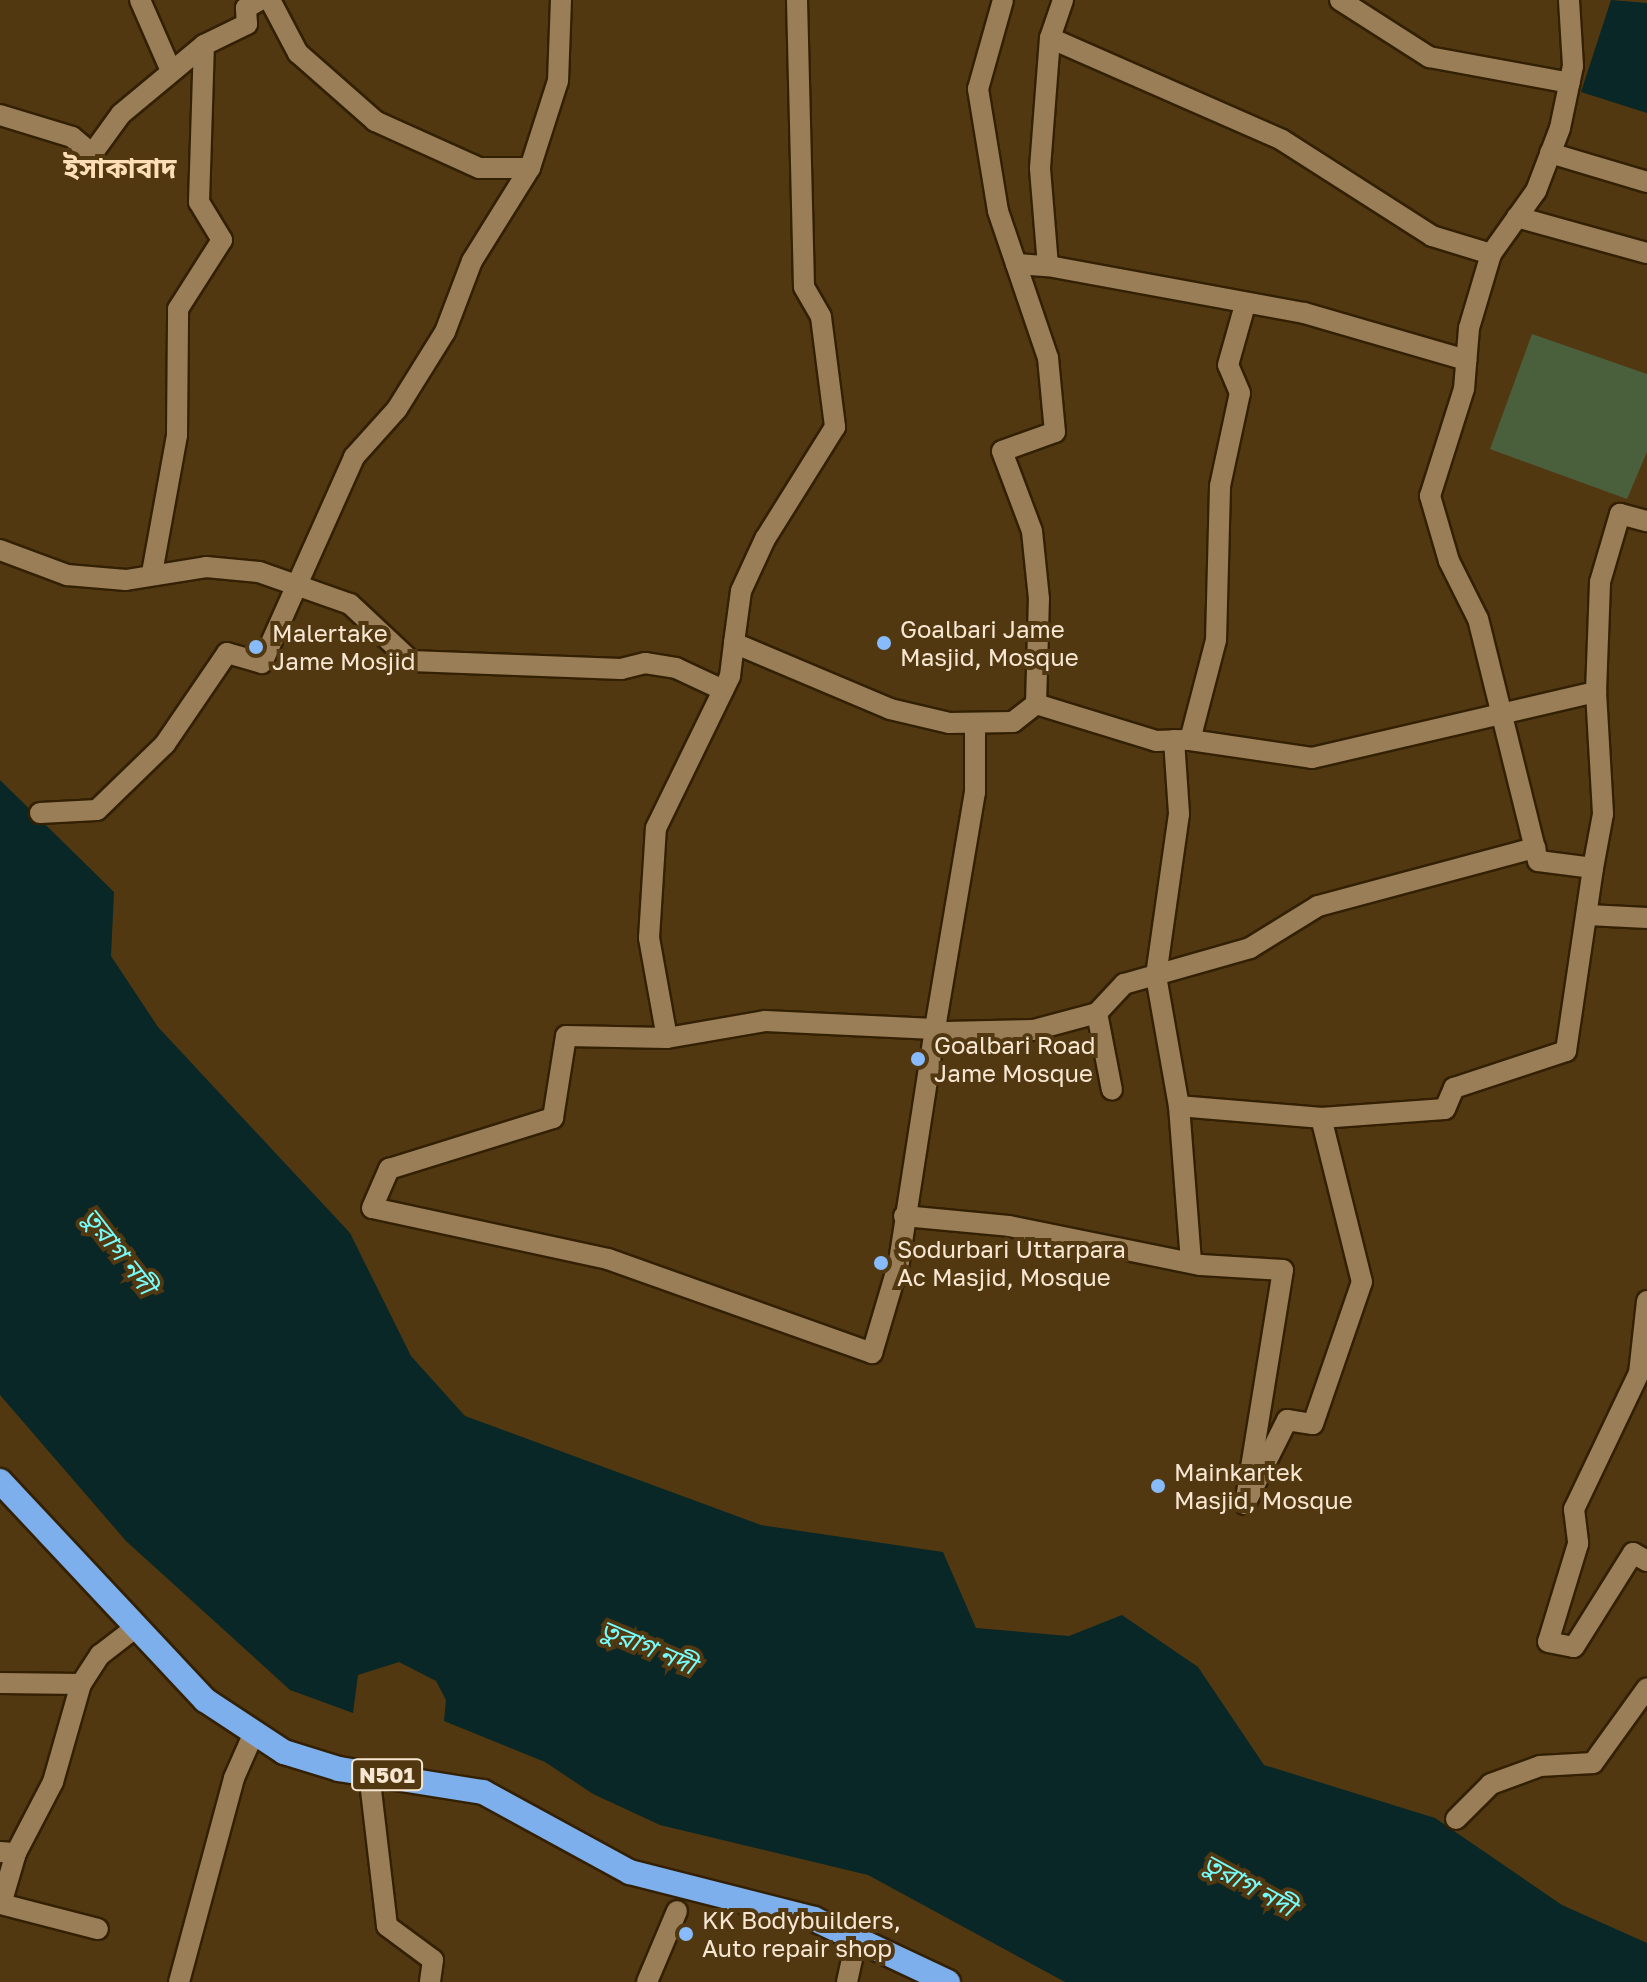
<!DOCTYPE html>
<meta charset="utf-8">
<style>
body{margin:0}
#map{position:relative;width:1647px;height:1982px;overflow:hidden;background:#523811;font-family:"Golos Text","Noto Sans Bengali",sans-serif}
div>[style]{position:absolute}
.green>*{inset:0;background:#4a603c}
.water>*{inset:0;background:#082726}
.roads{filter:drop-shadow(2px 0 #332003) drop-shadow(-2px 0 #332003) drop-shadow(0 2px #332003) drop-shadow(0 -2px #332003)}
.minor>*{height:20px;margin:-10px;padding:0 10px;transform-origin:10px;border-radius:10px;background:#9a7e57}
.highway>*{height:24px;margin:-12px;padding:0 12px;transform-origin:12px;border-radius:12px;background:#7dafed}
.dots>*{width:22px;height:22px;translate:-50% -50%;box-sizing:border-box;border:4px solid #523811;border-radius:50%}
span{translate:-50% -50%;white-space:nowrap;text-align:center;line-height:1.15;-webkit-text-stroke:8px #523811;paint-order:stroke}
.shield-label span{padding:2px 6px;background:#523811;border:2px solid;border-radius:6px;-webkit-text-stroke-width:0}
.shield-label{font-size:22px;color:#f7e7d2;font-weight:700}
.poi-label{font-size:24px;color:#f7e7d2}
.left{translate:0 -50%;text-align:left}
.water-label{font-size:26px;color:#75fcfb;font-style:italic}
.quarter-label{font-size:28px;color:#fedeb5;font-weight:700}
</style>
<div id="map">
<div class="green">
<div style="clip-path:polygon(1532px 334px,1647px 374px,1647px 452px,1627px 499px,1490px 449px)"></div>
</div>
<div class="water">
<div style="clip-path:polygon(1611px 0,1647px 3px,1647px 113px,1581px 92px)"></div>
<div style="clip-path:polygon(0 780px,114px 892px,111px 956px,158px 1027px,350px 1233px,411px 1356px,465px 1416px,761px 1525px,943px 1552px,976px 1628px,1069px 1636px,1122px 1615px,1198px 1667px,1264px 1765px,1435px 1818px,1562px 1905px,1647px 1943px,1647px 1982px,1065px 1982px,868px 1875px,660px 1825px,593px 1794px,545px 1762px,444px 1721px,446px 1700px,436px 1681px,399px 1662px,358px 1675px,353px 1713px,290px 1690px,126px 1541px,0 1395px)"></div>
</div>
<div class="roads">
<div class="minor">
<div style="left:140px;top:0;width:77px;rotate:66.4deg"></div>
<div style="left:270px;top:0;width:60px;rotate:62.2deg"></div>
<div style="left:298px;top:53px;width:103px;rotate:41.4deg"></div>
<div style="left:375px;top:121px;width:114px;rotate:24.3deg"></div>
<div style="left:479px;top:168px;width:51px"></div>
<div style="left:797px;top:0;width:287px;rotate:88.6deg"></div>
<div style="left:804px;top:287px;width:34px;rotate:60deg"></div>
<div style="left:821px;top:317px;width:111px;rotate:82.7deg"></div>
<div style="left:835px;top:427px;width:132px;rotate:122deg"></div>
<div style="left:765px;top:539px;width:57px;rotate:114.8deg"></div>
<div style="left:741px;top:591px;width:52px;rotate:97.7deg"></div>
<div style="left:734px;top:643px;width:169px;rotate:22.9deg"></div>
<div style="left:890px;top:709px;width:61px;rotate:13.3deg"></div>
<div style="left:949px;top:723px;width:64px;rotate:-0.9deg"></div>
<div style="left:1013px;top:722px;width:29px;rotate:-38deg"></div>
<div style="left:1036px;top:704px;width:105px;rotate:-88.4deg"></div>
<div style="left:1039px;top:599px;width:68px;rotate:-95.9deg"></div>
<div style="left:1032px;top:531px;width:85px;rotate:-110.6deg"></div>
<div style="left:1002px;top:451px;width:56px;rotate:-19.7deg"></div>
<div style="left:1055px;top:432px;width:74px;rotate:-95.4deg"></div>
<div style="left:1048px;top:358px;width:155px;rotate:-108.8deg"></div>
<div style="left:998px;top:211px;width:124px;rotate:-99.3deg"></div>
<div style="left:978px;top:89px;width:92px;rotate:-74.3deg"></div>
<div style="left:1340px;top:0;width:106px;rotate:32.6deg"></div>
<div style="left:1429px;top:57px;width:143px;rotate:10.4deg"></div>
<div style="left:1050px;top:38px;width:253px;rotate:23.7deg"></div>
<div style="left:1282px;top:140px;width:178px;rotate:32.6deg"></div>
<div style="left:1432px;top:236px;width:62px;rotate:17deg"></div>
<div style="left:0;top:115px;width:75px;rotate:17deg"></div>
<div style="left:72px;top:137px;width:26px;rotate:40deg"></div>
<div style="left:92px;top:154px;width:49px;rotate:-54.1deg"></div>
<div style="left:121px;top:114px;width:108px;rotate:-39.7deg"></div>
<div style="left:204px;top:45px;width:48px;rotate:-26deg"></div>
<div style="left:247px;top:24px;width:16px;rotate:-94deg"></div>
<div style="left:246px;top:8px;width:16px;rotate:-30deg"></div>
<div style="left:1550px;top:153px;width:101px;rotate:16.6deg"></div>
<div style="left:1517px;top:217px;width:135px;rotate:15.5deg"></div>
<div style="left:1016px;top:264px;width:32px;rotate:4deg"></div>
<div style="left:1048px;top:266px;width:98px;rotate:-94.7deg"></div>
<div style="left:1040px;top:168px;width:130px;rotate:-85.6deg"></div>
<div style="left:1050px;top:38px;width:40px;rotate:-71.1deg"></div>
<div style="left:1048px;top:266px;width:260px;rotate:10.4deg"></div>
<div style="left:1304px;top:313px;width:169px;rotate:16.2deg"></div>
<div style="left:0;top:550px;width:72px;rotate:20.5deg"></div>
<div style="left:67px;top:575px;width:59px;rotate:4.8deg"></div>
<div style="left:126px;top:580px;width:81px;rotate:-9.2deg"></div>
<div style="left:206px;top:567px;width:53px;rotate:5.4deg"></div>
<div style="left:259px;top:572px;width:96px;rotate:19.4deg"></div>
<div style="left:350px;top:604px;width:83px;rotate:43.1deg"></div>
<div style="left:411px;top:661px;width:210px;rotate:2.2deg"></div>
<div style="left:621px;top:669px;width:25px;rotate:-14deg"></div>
<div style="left:645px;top:663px;width:31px;rotate:9deg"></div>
<div style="left:676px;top:668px;width:52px;rotate:25.1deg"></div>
<div style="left:152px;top:573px;width:140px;rotate:-79.7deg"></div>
<div style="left:177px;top:435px;width:126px;rotate:-89.5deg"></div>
<div style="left:178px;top:309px;width:82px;rotate:-57.5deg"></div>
<div style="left:222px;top:240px;width:44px;rotate:-121.2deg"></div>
<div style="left:199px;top:202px;width:157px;rotate:-88.2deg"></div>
<div style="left:1596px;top:692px;width:110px;rotate:-87.9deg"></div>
<div style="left:1600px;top:582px;width:71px;rotate:-73.6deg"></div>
<div style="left:1620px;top:514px;width:28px;rotate:15deg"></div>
<div style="left:1036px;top:704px;width:126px;rotate:17.1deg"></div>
<div style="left:1156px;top:741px;width:34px;rotate:-2deg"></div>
<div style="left:1190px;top:740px;width:103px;rotate:-75.4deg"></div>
<div style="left:1216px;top:640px;width:154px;rotate:-88.5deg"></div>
<div style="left:1220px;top:486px;width:95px;rotate:-77.9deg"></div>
<div style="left:1240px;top:393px;width:30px;rotate:-113deg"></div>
<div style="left:1228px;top:365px;width:62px;rotate:-74.2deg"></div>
<div style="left:975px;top:723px;width:69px;rotate:90deg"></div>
<div style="left:975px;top:792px;width:240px;rotate:99.6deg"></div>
<div style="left:935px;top:1029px;width:10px;rotate:17deg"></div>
<div style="left:945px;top:1032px;width:89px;rotate:-1.3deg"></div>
<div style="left:1034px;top:1030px;width:65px;rotate:-15.1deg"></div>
<div style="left:1097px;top:1013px;width:40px;rotate:-47deg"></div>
<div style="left:1124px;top:984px;width:131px;rotate:-15.9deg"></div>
<div style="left:1250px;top:948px;width:80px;rotate:-31.7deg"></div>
<div style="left:1318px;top:906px;width:225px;rotate:-15deg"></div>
<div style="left:1174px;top:740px;width:74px;rotate:86.1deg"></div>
<div style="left:1179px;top:814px;width:164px;rotate:98.1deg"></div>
<div style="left:1156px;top:976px;width:132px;rotate:80deg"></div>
<div style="left:1179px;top:1106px;width:157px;rotate:85.6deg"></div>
<div style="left:1190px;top:740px;width:123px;rotate:8.4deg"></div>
<div style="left:1312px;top:758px;width:292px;rotate:-13.1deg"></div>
<div style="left:1596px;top:692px;width:122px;rotate:86.7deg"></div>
<div style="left:1603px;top:814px;width:55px;rotate:100.5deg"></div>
<div style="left:40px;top:813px;width:57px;rotate:-3deg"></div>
<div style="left:97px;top:810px;width:95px;rotate:-44.1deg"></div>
<div style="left:165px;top:744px;width:110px;rotate:-55.7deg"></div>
<div style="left:227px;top:653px;width:36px;rotate:16deg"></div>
<div style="left:262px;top:663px;width:226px;rotate:-65.9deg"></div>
<div style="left:354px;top:457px;width:64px;rotate:-48.1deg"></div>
<div style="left:397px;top:409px;width:91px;rotate:-58.1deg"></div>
<div style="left:445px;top:332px;width:76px;rotate:-69.2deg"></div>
<div style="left:472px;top:261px;width:110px;rotate:-58.1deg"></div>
<div style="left:530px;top:168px;width:91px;rotate:-72.2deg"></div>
<div style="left:558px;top:81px;width:81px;rotate:-87.9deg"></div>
<div style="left:1588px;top:915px;width:59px;rotate:2.9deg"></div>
<div style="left:1097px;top:1013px;width:78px;rotate:79deg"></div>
<div style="left:765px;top:1021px;width:170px;rotate:2.7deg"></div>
<div style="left:935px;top:1029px;width:236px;rotate:98.8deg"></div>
<div style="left:899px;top:1262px;width:95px;rotate:106.5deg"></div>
<div style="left:872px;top:1353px;width:280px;rotate:-160.4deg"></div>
<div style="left:608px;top:1259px;width:241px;rotate:-167.8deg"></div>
<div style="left:372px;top:1208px;width:43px;rotate:-66.4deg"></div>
<div style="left:389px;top:1169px;width:172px;rotate:-17.3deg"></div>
<div style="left:553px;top:1118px;width:83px;rotate:-81deg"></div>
<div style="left:566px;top:1036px;width:101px;rotate:1.1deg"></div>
<div style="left:667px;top:1038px;width:99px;rotate:-9.8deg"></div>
<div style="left:667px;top:1038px;width:102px;rotate:-100.2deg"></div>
<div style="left:649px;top:938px;width:110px;rotate:-86.4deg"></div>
<div style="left:656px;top:828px;width:169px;rotate:-64deg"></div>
<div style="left:730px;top:676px;width:33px;rotate:-83deg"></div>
<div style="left:1179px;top:1106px;width:143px;rotate:4.8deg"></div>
<div style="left:904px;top:1216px;width:105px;rotate:5.4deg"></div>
<div style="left:1009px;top:1226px;width:196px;rotate:11.5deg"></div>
<div style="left:1201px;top:1265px;width:82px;rotate:3.5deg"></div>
<div style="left:1283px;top:1270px;width:237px;rotate:99.2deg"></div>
<div style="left:1245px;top:1504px;width:94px;rotate:-63.4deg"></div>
<div style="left:1287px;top:1420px;width:26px;rotate:9deg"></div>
<div style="left:1313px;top:1424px;width:150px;rotate:-71deg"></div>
<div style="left:1362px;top:1282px;width:169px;rotate:-104deg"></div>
<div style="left:1321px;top:1118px;width:124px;rotate:-4.2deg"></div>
<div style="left:1445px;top:1109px;width:23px;rotate:-67deg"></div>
<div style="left:1454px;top:1088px;width:118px;rotate:-18.3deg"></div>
<div style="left:1566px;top:1051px;width:185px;rotate:-81.6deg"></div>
<div style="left:1593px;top:868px;width:55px;rotate:-172.7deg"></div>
<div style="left:1538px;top:861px;width:249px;rotate:-103.9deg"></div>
<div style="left:1478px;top:619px;width:65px;rotate:-116.6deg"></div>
<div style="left:1449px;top:561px;width:68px;rotate:-106.3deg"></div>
<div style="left:1430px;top:496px;width:112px;rotate:-72.4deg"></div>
<div style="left:1464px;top:389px;width:61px;rotate:-85.3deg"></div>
<div style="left:1469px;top:328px;width:77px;rotate:-73.4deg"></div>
<div style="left:1491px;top:254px;width:77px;rotate:-54.5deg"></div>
<div style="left:1536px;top:191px;width:67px;rotate:-69.1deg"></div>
<div style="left:1560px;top:128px;width:63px;rotate:-78.2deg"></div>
<div style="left:1573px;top:66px;width:66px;rotate:-93.5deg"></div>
<div style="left:1647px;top:1301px;width:72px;rotate:96.3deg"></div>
<div style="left:1639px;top:1373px;width:151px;rotate:115.5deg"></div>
<div style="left:1574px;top:1509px;width:35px;rotate:83deg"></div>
<div style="left:1578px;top:1544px;width:102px;rotate:107deg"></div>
<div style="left:1548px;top:1642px;width:26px;rotate:11deg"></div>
<div style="left:1574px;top:1647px;width:111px;rotate:-57.9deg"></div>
<div style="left:1633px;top:1553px;width:16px;rotate:30deg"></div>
<div style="left:0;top:1683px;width:81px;rotate:0.7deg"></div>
<div style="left:81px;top:1684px;width:35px;rotate:-57deg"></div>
<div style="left:100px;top:1655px;width:44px;rotate:-37.6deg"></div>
<div style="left:369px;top:1773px;width:154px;rotate:83.3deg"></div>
<div style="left:387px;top:1926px;width:57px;rotate:36.5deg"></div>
<div style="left:433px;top:1960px;width:22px;rotate:98deg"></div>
<div style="left:1456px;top:1819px;width:49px;rotate:-45deg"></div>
<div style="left:1491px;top:1784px;width:52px;rotate:-20.2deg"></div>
<div style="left:1540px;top:1766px;width:53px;rotate:-3.2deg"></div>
<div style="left:1593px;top:1763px;width:92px;rotate:-54.2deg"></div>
<div style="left:0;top:1852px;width:16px;rotate:4deg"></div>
<div style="left:16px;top:1853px;width:80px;rotate:-62.5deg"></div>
<div style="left:53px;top:1782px;width:102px;rotate:-74.1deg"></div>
<div style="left:16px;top:1853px;width:53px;rotate:106.4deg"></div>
<div style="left:1px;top:1904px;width:100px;rotate:14.5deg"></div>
<div style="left:179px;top:1982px;width:211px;rotate:-74.9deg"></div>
<div style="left:234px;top:1778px;width:47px;rotate:-66.2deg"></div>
<div style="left:647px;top:1982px;width:77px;rotate:-67.1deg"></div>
<div style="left:847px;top:1982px;width:47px;rotate:-77.7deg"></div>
</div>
<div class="highway">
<div style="left:0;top:1481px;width:300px;rotate:46.9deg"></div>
<div style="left:205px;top:1700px;width:95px;rotate:33.4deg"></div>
<div style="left:284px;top:1752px;width:58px;rotate:17.2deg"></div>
<div style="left:339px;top:1769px;width:146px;rotate:9.1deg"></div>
<div style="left:483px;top:1792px;width:167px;rotate:28.6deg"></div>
<div style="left:630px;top:1872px;width:190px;rotate:14.3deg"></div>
<div style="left:814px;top:1919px;width:148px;rotate:25.2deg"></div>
</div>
</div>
<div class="dots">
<div style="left:884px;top:643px;background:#87bbfb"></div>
<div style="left:256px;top:647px;background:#87bbfb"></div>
<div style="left:918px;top:1059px;background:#87bbfb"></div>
<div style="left:881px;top:1263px;background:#87bbfb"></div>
<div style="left:1158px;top:1486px;background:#87bbfb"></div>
<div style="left:686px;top:1934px;background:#87bbfb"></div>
</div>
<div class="shield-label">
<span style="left:387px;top:1775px">N501</span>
</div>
<div class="poi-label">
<span class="left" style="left:900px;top:643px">Goalbari Jame<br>Masjid, Mosque</span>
<span class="left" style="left:272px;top:647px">Malertake<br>Jame Mosjid</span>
<span class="left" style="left:934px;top:1059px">Goalbari Road<br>Jame Mosque</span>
<span class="left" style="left:897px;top:1263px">Sodurbari Uttarpara<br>Ac Masjid, Mosque</span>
<span class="left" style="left:1174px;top:1486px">Mainkartek<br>Masjid, Mosque</span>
<span class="left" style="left:702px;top:1934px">KK Bodybuilders,<br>Auto repair shop</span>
</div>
<div class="water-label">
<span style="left:119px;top:1251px;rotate:52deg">তুরাগ নদী</span>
<span style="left:648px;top:1647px;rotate:23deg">তুরাগ নদী</span>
<span style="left:1249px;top:1885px;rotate:29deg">তুরাগ নদী</span>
</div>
<div class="quarter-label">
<span style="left:120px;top:168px">ইসাকাবাদ</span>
</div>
</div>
